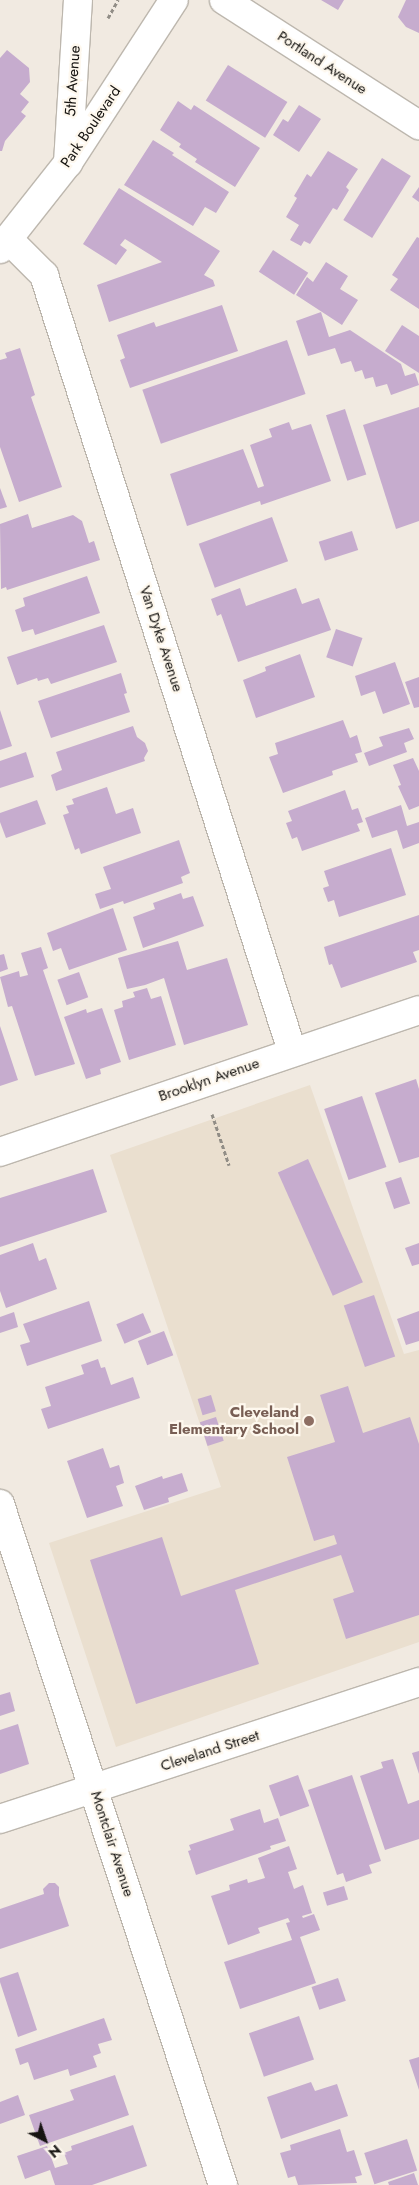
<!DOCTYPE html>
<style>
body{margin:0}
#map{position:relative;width:419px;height:2185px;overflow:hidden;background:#f1eae1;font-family:Jost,sans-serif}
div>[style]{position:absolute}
.built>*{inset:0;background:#eadfcf}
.building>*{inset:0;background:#c6acce;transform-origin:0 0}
.path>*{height:3px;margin-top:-1.5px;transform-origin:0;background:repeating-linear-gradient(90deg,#918d86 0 4px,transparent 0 6.5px)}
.roads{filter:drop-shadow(1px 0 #bdb7ae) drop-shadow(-1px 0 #bdb7ae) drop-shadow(0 1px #bdb7ae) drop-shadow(0 -1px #bdb7ae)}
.minor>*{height:28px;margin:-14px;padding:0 14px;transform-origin:14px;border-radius:14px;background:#fff}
.secondary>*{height:28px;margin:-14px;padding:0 14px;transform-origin:14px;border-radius:14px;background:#fff}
.dots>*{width:14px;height:14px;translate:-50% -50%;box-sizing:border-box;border:2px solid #fef8ee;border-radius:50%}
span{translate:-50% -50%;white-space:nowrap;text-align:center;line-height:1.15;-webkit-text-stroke:4.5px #fef8ee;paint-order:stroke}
.street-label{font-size:15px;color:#161411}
.education-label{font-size:15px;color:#785e54;font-weight:700}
.right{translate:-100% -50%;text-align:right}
.north{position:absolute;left:20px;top:2115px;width:50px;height:50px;-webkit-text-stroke:4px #fef8ee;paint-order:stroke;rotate:139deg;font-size:14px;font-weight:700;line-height:20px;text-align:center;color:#161411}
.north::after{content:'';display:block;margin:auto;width:18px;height:22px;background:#161411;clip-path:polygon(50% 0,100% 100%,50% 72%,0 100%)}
</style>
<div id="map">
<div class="built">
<div style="clip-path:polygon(310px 1085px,404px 1354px,419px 1350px,419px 1642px,116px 1747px,49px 1543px,221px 1487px,110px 1155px)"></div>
</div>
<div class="building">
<div style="clip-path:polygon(321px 0,344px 0,338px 10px)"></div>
<div style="clip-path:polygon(406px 0,419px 0,419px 33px,406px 27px,398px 17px)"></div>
<div style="clip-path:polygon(7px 50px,29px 68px,30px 82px,20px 94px,29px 102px,21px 112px,26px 116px,5px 141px,2px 151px,0 151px,0 58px)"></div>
<div style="left:228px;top:65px;width:70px;height:42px;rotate:32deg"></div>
<div style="clip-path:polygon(178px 101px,191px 110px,194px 105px,260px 148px,235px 187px,195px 162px,197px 159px,179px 147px,181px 144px,160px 130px)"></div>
<div style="clip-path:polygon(299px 105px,321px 119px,299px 152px,273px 135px,283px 119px,288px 122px)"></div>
<div style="clip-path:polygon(153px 140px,174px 153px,172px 155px,229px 192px,216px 213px,205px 207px,193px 226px,124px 185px)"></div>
<div style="clip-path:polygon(328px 151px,358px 169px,346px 187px,349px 190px,337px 210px,333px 208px,310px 244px,304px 241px,301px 246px,290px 240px,299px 225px,286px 217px,297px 198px,294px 196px,307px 174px,311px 177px)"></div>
<div style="left:382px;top:158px;width:34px;height:73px;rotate:32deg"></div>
<div style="clip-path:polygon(419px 187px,419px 202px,412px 197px)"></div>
<div style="clip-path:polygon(119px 188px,220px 251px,204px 275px,213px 280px,215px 286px,109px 322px,97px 285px,162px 262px,125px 239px,120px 245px,127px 250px,116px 265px,83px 244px)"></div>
<div style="clip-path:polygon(417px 237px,419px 238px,419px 309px,390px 290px,398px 279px,392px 275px)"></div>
<div style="left:273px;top:250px;width:42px;height:26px;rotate:33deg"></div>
<div style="clip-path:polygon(326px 262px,348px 276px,340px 289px,358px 300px,342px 325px,296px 295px,307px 277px,313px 282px)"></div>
<div style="clip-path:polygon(222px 305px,238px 351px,130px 388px,120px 360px,125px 358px,117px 335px,154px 322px,156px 327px)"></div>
<div style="clip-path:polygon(321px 312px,329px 337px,350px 330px,401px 364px,405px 376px,415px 373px,419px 385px,391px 395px,387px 384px,376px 387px,373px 377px,365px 379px,362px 370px,355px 372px,351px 361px,341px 364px,335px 348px,308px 356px,296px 321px)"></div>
<div style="clip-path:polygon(402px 325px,419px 336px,419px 373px,385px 351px)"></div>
<div style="left:287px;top:340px;width:57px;height:153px;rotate:71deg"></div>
<div style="clip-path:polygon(20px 348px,35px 395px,31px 397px,62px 487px,19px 502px,0 447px,0 360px,7px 358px,5px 353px)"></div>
<div style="clip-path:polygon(419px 407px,419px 521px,396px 529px,363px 425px)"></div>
<div style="left:345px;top:409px;width:69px;height:20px;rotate:72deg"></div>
<div style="clip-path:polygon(289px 422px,292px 430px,311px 424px,331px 481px,261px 505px,260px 501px,187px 526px,170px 474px,243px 449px,258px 488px,264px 486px,250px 445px,272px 437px,269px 429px)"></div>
<div style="clip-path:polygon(0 488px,7px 507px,0 509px)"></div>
<div style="clip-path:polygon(28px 514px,32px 528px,73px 515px,82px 521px,89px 543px,94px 541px,100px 560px,7px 590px,6px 587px,1px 589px,0 524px)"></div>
<div style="left:272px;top:517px;width:47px;height:78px;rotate:70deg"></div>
<div style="left:352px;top:531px;width:20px;height:35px;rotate:72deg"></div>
<div style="clip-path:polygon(87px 576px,100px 613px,35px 635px,33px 629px,22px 632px,15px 610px,25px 606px,23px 598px)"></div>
<div style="clip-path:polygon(240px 588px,246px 606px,296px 588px,302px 604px,319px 598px,331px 630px,238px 662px,221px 614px,217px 616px,211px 599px)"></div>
<div style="clip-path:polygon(104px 625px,117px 662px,51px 684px,48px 678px,38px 681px,37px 678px,17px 685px,7px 657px)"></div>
<div style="left:336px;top:629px;width:28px;height:30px;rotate:19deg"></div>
<div style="clip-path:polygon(300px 654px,315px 697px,256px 718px,243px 680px,266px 671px,265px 667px)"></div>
<div style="clip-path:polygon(395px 662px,410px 704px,383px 714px,375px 691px,361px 696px,355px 676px)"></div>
<div style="clip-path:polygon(121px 673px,127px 693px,124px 694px,130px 712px,51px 738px,38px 701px)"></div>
<div style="clip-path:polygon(419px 677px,419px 707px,414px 708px,405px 682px)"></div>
<div style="clip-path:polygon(0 710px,12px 746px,0 750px)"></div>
<div style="clip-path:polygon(343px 720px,350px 738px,357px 735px,362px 752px,355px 754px,358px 762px,332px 771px,333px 775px,283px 793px,269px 757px,278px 754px,275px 743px)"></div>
<div style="clip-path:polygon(133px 726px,137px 737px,145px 743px,148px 751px,144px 758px,145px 761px,56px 791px,51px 775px,62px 770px,56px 752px)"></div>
<div style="clip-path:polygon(409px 728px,414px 739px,404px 743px,407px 752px,369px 766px,364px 753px,383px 746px,379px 737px)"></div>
<div style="clip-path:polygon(26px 752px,34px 777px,0 788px,0 761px)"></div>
<div style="clip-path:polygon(413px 758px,419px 771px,419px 806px,409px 810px,398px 786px,401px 785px,393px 765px)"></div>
<div style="clip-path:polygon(107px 787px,116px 814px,133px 808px,141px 833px,81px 854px,79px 848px,75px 850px,63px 815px,69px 813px,66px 806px,74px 804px,72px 799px)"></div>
<div style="clip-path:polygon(345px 790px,352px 810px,358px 808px,363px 822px,357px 824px,360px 831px,302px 851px,297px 837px,292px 839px,286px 823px,292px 821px,288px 811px)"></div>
<div style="clip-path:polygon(37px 800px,46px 824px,6px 838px,0 822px,0 813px)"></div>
<div style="clip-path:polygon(401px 805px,407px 826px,419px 822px,419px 843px,403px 849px,397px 830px,372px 838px,365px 818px)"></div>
<div style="clip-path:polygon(179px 840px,190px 873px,181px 877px,183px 883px,124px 904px,123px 901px,100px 909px,95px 894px,111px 889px,103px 867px)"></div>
<div style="clip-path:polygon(391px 848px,406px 895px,339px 917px,334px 900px,328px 902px,323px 888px,329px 886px,324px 871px)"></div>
<div style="clip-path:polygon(181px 893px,183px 899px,193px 896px,204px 926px,143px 948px,133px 917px,155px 909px,153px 903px)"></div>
<div style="clip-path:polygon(113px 908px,127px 950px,69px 970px,61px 948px,53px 951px,47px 933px)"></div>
<div style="clip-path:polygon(419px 915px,419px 950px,413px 952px,417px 962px,341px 988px,332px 964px,329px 965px,324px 947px)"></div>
<div style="clip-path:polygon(178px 941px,187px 970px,227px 958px,248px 1025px,184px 1045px,164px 978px,145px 985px,127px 989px,118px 958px)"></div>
<div style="clip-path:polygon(41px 947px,48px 968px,43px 970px,75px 1064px,35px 1076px,12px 1006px,8px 1007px,0 977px,19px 971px,20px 977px,28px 975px,21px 953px)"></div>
<div style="clip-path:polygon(4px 954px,8px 969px,0 972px,0 955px)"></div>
<div style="left:79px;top:972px;width:27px;height:23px;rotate:70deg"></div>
<div style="clip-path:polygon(147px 988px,151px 999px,161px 996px,176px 1045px,129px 1060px,114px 1010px,123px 1007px,122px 1001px,135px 997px,133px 992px)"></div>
<div style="clip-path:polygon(102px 1008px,121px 1062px,100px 1069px,101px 1074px,86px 1079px,64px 1017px,86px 1009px,87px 1013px)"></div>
<div style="clip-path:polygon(0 1026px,18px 1080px,0 1086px)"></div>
<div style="clip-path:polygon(416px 1079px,419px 1089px,419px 1157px,399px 1163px,375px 1093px)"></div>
<div style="left:362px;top:1096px;width:75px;height:40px;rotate:71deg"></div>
<div style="left:308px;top:1159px;width:135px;height:33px;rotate:66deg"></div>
<div style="clip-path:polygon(93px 1169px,107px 1212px,0 1247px,0 1198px)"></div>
<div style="left:401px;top:1177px;width:28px;height:17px;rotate:71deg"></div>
<div style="clip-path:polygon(33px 1243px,39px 1261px,46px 1258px,57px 1289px,6px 1308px,0 1291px,0 1255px)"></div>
<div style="clip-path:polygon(419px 1243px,419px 1264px,412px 1266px,405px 1248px)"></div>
<div style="left:374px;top:1295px;width:65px;height:32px;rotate:71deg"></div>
<div style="clip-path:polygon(89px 1301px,102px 1341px,27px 1366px,20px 1345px,30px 1342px,23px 1324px)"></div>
<div style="clip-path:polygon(419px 1311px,419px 1341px,406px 1345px,397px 1319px)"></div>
<div style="clip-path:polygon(14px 1312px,18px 1327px,0 1333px,0 1317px)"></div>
<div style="left:143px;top:1313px;width:21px;height:29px;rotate:67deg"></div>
<div style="left:164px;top:1331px;width:26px;height:28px;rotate:69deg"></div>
<div style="clip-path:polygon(98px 1359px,101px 1368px,105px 1367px,111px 1385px,133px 1377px,140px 1398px,48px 1429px,41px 1409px,51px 1406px,45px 1387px,84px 1374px,81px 1365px)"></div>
<div style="clip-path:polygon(348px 1386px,363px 1433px,410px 1417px,419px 1444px,419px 1615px,346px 1639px,333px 1599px,354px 1592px,341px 1555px,235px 1590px,259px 1664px,136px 1704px,90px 1560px,162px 1537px,181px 1596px,337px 1544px,334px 1535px,314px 1541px,287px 1457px,335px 1442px,320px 1395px)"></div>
<div style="left:211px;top:1395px;width:17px;height:14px;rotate:73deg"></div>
<div style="left:216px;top:1417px;width:25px;height:17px;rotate:72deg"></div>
<div style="clip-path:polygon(103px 1448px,110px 1468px,119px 1465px,124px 1483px,116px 1486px,123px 1506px,87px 1518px,67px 1461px)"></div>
<div style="clip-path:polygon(182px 1473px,188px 1491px,168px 1498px,169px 1502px,144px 1510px,135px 1486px,162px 1476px,163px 1479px)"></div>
<div style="clip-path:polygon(10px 1692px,15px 1711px,0 1716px,0 1695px)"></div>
<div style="clip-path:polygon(18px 1724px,29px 1764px,0 1774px,0 1730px)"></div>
<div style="clip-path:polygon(419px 1751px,419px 1774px,412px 1753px)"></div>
<div style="clip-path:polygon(393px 1759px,408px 1804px,419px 1800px,419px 1839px,385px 1850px,360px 1776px,383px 1768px,381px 1762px)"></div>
<div style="left:298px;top:1775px;width:33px;height:31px;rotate:70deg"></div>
<div style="clip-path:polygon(352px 1775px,381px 1861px,369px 1865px,372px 1873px,346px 1882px,343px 1873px,337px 1875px,308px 1790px)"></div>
<div style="clip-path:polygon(260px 1809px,264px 1823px,278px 1818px,286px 1841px,270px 1846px,271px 1849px,196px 1875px,188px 1851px,191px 1850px,189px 1845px,234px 1830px,230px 1819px)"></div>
<div style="clip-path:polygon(289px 1846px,297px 1869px,288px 1872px,294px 1889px,303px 1885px,312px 1913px,302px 1916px,303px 1918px,314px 1914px,320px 1930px,300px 1937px,316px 1983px,240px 2009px,224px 1962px,292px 1940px,286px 1923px,290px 1922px,288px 1918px,258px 1928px,260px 1933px,228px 1945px,211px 1896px,230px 1890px,229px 1885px,247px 1879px,248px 1883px,265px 1878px,258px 1858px)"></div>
<div style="clip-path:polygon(49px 1883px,55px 1883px,59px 1887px,59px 1895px,69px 1926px,0 1949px,0 1909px,44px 1894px,43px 1889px)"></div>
<div style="left:344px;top:1886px;width:14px;height:22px;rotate:73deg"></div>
<div style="clip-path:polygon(18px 1972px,37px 2030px,18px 2037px,0 1982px,0 1978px)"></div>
<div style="left:338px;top:1978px;width:24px;height:28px;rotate:71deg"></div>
<div style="left:299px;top:2016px;width:46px;height:53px;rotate:71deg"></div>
<div style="clip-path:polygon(104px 2018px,112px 2040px,98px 2044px,101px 2053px,93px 2056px,97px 2067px,70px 2076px,68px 2069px,34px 2080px,28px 2062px,20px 2065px,15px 2049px)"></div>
<div style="clip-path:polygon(419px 2057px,419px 2090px,409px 2060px)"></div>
<div style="clip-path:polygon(115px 2075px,129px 2115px,40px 2146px,29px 2115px,74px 2100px,70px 2090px)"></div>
<div style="clip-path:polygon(311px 2082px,315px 2091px,337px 2084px,348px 2116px,281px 2139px,267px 2097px)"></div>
<div style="clip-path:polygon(18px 2095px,25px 2115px,0 2124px,0 2102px)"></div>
<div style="clip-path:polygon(133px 2125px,147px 2166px,92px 2185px,55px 2185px,50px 2170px,25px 2179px,17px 2156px,47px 2146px,55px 2168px,68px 2164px,64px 2153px,72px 2150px,71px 2146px)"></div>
<div style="clip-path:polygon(340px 2129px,347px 2152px,354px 2150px,362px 2175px,355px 2177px,357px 2183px,298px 2185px,295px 2176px,288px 2178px,280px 2153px,291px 2150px,290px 2145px)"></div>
<div style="left:407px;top:2139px;width:33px;height:45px;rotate:72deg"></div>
<div style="clip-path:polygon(414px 2173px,418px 2185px,389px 2185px,388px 2182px)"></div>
</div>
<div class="path">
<div style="left:108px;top:18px;width:21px;rotate:-61deg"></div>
<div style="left:212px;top:1114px;width:54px;rotate:71.6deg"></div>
</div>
<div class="roads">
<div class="minor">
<div style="left:224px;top:0;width:232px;rotate:32.7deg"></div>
<div style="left:68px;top:163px;width:163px;rotate:-86.5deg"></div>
<div style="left:8px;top:239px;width:51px;rotate:45deg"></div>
<div style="left:44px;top:275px;width:815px;rotate:72.28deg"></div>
<div style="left:0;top:1152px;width:442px;rotate:-18.7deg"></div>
<div style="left:0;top:1504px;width:717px;rotate:71.87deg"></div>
<div style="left:0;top:1819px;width:441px;rotate:-18.1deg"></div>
</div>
<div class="secondary">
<div style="left:0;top:249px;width:110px;rotate:-51.7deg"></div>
<div style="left:68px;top:163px;width:194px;rotate:-57deg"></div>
</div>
</div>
<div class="dots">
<div style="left:309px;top:1421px;background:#8d6e63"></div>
</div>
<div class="street-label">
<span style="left:322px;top:63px;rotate:33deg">Portland Avenue</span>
<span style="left:73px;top:81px;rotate:-86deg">5th Avenue</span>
<span style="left:91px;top:127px;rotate:-56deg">Park Boulevard</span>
<span style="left:161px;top:639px;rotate:72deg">Van Dyke Avenue</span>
<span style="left:209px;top:1080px;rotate:-19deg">Brooklyn Avenue</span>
<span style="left:210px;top:1751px;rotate:-18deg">Cleveland Street</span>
<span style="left:112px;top:1844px;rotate:72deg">Montclair Avenue</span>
</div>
<div class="education-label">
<span class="right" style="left:299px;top:1421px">Cleveland<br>Elementary School</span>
</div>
<div class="north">N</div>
</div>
